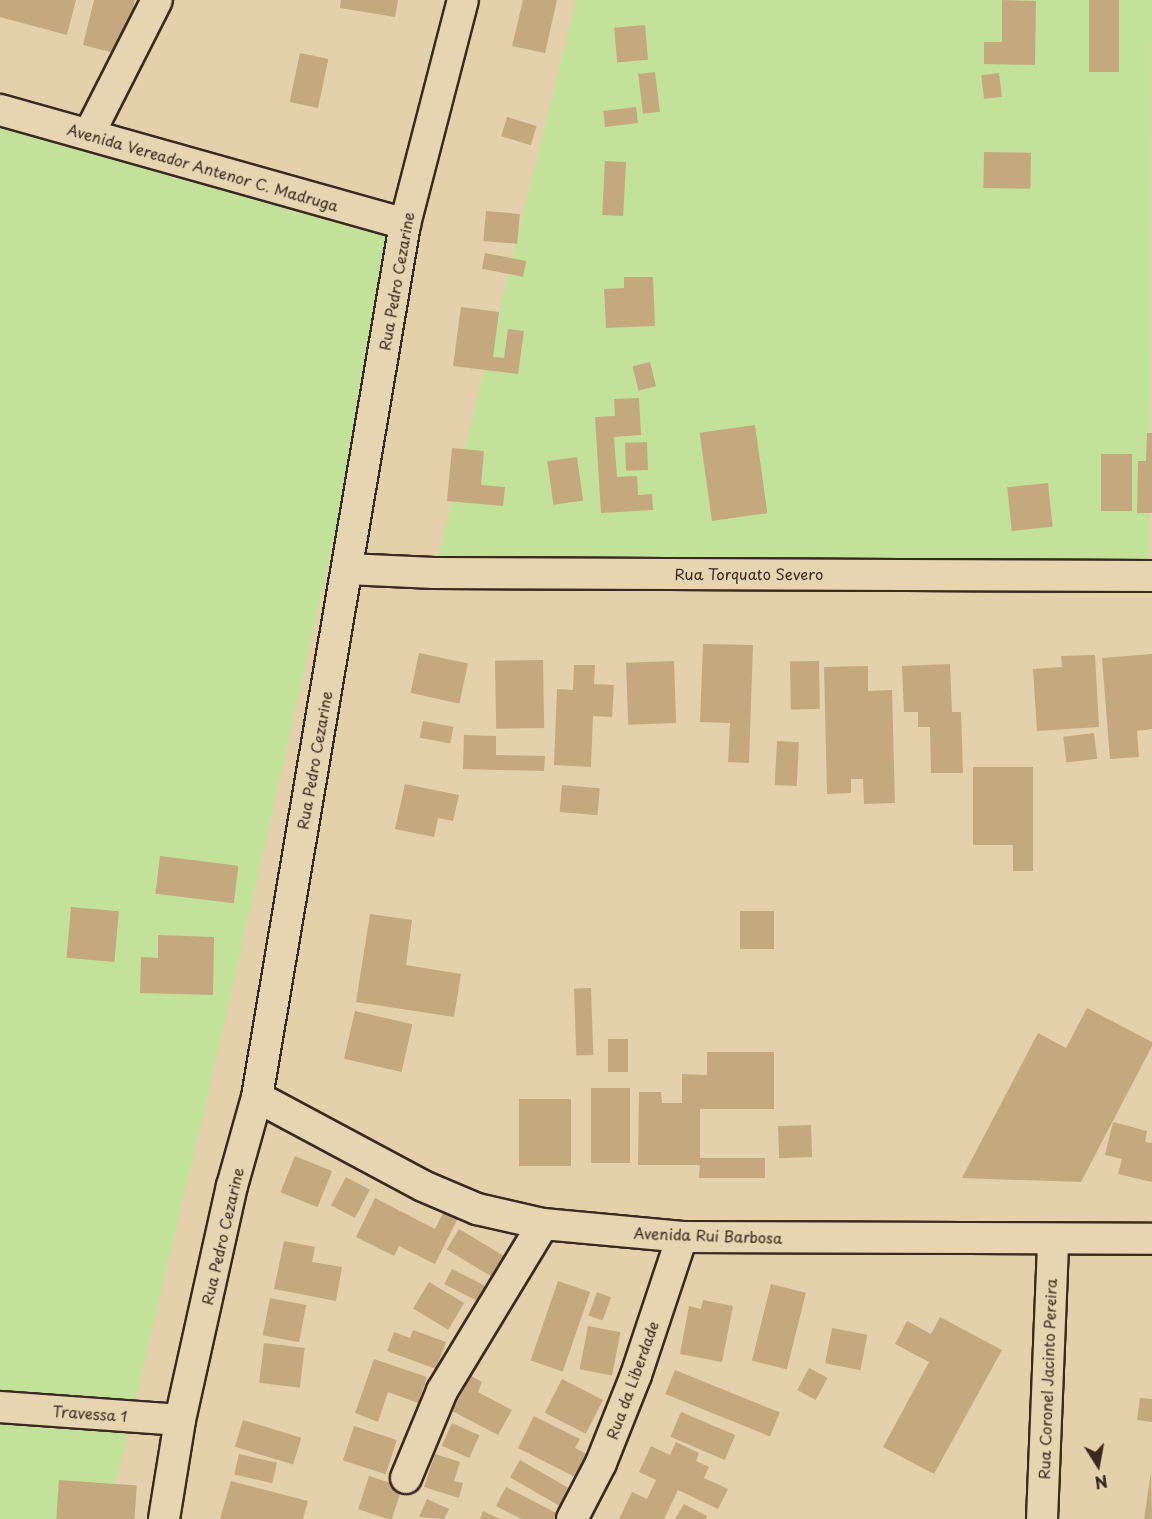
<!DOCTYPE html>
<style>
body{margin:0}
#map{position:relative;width:1152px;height:1519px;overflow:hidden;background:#e4d0aa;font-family:"Playpen Sans",sans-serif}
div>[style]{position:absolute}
.green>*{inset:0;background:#c2e29a}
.building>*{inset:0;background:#c4a97e;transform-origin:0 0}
.roads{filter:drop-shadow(2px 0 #3b2a1e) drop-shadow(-2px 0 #3b2a1e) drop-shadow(0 2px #3b2a1e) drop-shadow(0 -2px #3b2a1e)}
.minor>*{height:30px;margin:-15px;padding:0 15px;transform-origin:15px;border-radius:15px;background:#e7d5b2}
span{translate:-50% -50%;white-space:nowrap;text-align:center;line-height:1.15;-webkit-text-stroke:4.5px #e7d5b2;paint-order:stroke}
.street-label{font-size:15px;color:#3b2a1e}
.north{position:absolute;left:1068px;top:1435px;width:60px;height:60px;-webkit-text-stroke:4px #e7d5b2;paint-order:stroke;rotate:169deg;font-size:16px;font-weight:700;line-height:24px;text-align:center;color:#3b2a1e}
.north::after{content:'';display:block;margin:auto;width:21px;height:27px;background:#3b2a1e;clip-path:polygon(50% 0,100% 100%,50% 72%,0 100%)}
</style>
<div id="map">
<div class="green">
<div style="clip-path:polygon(576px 0,1152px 0,1149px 576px,434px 573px)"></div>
<div style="clip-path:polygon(0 112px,405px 224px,212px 1078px,107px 1519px,0 1519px)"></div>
</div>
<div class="building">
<div style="clip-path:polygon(0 0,76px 0,67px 35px,0 17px)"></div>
<div style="clip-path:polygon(94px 0,135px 0,122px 55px,83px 45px)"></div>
<div style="clip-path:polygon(341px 0,398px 0,395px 17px,340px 8px)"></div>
<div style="clip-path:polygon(523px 0,557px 0,545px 53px,512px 46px)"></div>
<div style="clip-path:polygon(1002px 0,1036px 1px,1035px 65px,984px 64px,984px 42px,1002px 42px)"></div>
<div style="left:1089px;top:0;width:30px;height:72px"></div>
<div style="left:645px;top:25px;width:35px;height:31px;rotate:85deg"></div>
<div style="left:300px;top:53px;width:29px;height:50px;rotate:12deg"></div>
<div style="left:655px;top:72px;width:40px;height:17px;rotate:83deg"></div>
<div style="left:999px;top:73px;width:24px;height:18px;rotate:83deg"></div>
<div style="left:636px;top:107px;width:16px;height:33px;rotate:83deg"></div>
<div style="left:507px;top:117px;width:31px;height:20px;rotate:17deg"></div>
<div style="left:984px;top:152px;width:47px;height:36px;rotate:1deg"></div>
<div style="left:605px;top:161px;width:21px;height:54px;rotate:3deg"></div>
<div style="left:486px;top:211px;width:34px;height:30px;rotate:5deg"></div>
<div style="left:485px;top:253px;width:42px;height:16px;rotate:11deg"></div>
<div style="clip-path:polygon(624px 277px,653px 277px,655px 326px,606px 328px,604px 289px,624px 288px)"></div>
<div style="clip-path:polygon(461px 307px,499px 312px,493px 357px,504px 358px,508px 329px,524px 331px,518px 374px,453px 366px)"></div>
<div style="left:650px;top:362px;width:25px;height:18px;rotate:76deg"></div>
<div style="clip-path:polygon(639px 398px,641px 435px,614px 437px,617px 477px,637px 476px,638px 495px,652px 494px,653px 510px,601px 513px,595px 417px,615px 416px,614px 399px)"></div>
<div style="left:755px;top:425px;width:89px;height:56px;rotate:82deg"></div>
<div style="clip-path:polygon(1147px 433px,1152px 433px,1152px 513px,1137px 513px,1138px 461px,1146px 461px)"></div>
<div style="left:647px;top:442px;width:28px;height:22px;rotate:88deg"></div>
<div style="clip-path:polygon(452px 448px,484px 451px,481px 485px,505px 487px,503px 506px,447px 501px)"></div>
<div style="left:1101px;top:454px;width:31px;height:57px"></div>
<div style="left:577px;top:457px;width:44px;height:30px;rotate:82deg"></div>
<div style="left:1048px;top:483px;width:44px;height:41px;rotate:84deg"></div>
<div style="clip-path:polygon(703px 644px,753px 645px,749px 763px,728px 762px,730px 723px,700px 722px)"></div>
<div style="left:419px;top:653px;width:50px;height:41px;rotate:12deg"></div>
<div style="clip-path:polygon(1152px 654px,1152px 729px,1137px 731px,1139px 757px,1110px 759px,1102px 658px)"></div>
<div style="clip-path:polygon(1095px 655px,1099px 727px,1037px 731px,1033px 669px,1062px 667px,1061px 656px)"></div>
<div style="left:543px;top:660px;width:68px;height:48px;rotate:89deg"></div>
<div style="left:674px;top:661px;width:62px;height:48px;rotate:88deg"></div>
<div style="left:819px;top:661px;width:48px;height:29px;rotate:89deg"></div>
<div style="clip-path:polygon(950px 664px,952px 712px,961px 712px,963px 773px,931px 773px,930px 727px,918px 727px,918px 712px,904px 712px,902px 666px)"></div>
<div style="clip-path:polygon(574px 665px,595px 665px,594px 684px,614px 685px,612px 717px,593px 716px,591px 767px,554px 765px,557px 689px,573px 690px)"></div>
<div style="clip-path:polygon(868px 666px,868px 691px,892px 690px,895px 803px,864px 804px,863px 779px,851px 779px,851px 793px,827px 794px,824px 667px)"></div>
<div style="left:423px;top:721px;width:31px;height:17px;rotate:11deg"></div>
<div style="left:1094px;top:733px;width:26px;height:31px;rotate:83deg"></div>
<div style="clip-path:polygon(464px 735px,496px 736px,496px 755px,545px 756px,544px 771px,463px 769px)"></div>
<div style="left:777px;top:741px;width:22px;height:44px;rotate:3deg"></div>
<div style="clip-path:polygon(973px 767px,1033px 767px,1033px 871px,1013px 871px,1013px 845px,973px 845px)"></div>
<div style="clip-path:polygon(405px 784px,459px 795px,453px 821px,438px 818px,434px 837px,395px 829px)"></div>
<div style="left:562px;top:785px;width:38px;height:27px;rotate:5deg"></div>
<div style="left:160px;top:856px;width:79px;height:38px;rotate:7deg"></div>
<div style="left:71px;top:907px;width:48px;height:51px;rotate:5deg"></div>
<div style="left:740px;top:911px;width:34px;height:38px"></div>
<div style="clip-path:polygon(370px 914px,412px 920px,406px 965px,461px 974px,454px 1017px,356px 1002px)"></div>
<div style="clip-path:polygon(158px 935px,214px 937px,213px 995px,140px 993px,141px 957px,158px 958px)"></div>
<div style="left:591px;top:988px;width:67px;height:17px;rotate:88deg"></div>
<div style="clip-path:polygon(1087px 1008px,1152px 1042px,1152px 1046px,1081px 1182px,962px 1178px,1038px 1033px,1066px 1048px)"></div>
<div style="left:355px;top:1011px;width:59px;height:49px;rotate:13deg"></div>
<div style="left:608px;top:1039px;width:20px;height:33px"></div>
<div style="clip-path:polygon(707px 1052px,774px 1052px,774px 1109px,700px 1109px,700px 1158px,765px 1158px,765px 1178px,699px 1178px,700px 1165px,638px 1165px,639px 1092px,661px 1092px,662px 1103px,682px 1103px,682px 1074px,707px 1075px)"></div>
<div style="left:591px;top:1088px;width:39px;height:75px"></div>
<div style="left:519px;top:1099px;width:52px;height:67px"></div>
<div style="clip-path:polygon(1113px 1122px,1147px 1131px,1145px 1142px,1152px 1143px,1152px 1182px,1118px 1174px,1122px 1159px,1105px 1155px)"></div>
<div style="left:811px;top:1125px;width:32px;height:33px;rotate:88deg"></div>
<div style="left:295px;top:1156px;width:40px;height:39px;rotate:22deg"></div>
<div style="left:346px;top:1177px;width:27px;height:32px;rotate:28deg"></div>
<div style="clip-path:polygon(375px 1198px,435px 1229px,444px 1211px,458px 1218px,435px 1264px,399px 1246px,394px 1256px,356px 1237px)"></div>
<div style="left:459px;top:1229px;width:57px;height:24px;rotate:31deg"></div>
<div style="clip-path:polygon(284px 1241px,315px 1247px,312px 1262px,342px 1267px,336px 1301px,274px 1289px)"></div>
<div style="left:452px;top:1269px;width:39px;height:17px;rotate:27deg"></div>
<div style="left:558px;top:1281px;width:34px;height:84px;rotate:19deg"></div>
<div style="left:429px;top:1282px;width:41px;height:31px;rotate:31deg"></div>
<div style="left:771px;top:1284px;width:36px;height:79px;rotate:14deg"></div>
<div style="left:597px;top:1292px;width:15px;height:25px;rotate:20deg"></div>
<div style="left:270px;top:1298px;width:37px;height:38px;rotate:11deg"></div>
<div style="clip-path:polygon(703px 1300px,733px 1306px,722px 1362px,680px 1354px,689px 1306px,701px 1309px)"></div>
<div style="clip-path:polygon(940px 1317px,1002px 1350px,934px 1474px,883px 1447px,929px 1362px,895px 1344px,907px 1321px,931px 1334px)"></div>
<div style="left:588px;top:1326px;width:33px;height:44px;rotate:11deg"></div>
<div style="left:832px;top:1328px;width:36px;height:36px;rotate:11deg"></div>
<div style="clip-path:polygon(413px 1330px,446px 1342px,436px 1369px,387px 1351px,394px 1332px,410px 1338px)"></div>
<div style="left:264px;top:1343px;width:41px;height:40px;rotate:7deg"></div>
<div style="clip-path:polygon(374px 1359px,427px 1377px,418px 1403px,388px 1392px,378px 1422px,355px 1413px)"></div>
<div style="left:809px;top:1368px;width:21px;height:25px;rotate:28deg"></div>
<div style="left:675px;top:1370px;width:113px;height:26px;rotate:22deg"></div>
<div style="clip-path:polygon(471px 1376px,482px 1382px,478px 1392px,512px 1410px,498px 1435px,452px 1411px)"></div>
<div style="left:562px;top:1379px;width:46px;height:38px;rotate:27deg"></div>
<div style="clip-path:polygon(1140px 1398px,1152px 1399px,1152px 1422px,1137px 1420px)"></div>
<div style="left:681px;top:1412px;width:59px;height:27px;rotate:23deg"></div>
<div style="clip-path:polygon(534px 1416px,580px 1439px,575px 1448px,591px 1456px,579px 1479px,518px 1448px)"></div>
<div style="left:243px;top:1420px;width:61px;height:28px;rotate:17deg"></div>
<div style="left:452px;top:1423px;width:30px;height:25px;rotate:24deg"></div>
<div style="left:354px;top:1426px;width:45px;height:36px;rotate:18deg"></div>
<div style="clip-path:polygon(676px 1442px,699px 1453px,696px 1461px,709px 1467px,704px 1478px,728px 1489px,718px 1509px,678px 1490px,664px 1519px,619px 1519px,632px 1492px,647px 1499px,656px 1480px,639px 1472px,651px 1446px,670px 1455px)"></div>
<div style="left:239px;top:1454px;width:39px;height:21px;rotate:13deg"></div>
<div style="clip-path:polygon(435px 1454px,460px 1462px,454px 1481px,463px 1483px,459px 1498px,424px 1487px)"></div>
<div style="left:520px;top:1460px;width:61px;height:20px;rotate:30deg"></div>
<div style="clip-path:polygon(1151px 1472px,1152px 1519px,1144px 1519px)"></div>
<div style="left:369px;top:1476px;width:35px;height:35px;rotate:18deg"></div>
<div style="left:59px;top:1480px;width:78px;height:39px;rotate:4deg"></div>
<div style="clip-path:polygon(231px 1481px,308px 1501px,303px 1519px,220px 1519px)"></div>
<div style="clip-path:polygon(506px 1487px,560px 1515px,559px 1519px,521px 1519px,496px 1506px)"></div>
<div style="clip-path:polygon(427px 1499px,449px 1509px,444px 1519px,419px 1517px)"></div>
<div style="clip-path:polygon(684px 1504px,707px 1516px,706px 1519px,675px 1519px)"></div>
<div style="clip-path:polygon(483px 1511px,500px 1519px,480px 1519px)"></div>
</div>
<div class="roads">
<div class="minor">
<div style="left:0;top:110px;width:421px;rotate:15.7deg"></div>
<div style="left:89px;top:134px;width:150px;rotate:-63.1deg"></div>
<div style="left:347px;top:569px;width:87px;rotate:2.6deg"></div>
<div style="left:434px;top:573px;width:718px;rotate:0.24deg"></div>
<div style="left:257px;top:1097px;width:188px;rotate:28.2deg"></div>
<div style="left:423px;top:1186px;width:59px;rotate:23.1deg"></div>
<div style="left:477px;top:1209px;width:68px;rotate:12.8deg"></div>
<div style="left:543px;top:1224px;width:140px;rotate:5.3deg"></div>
<div style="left:682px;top:1237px;width:470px;rotate:0.2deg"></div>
<div style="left:0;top:1407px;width:180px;rotate:4.1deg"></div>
<div style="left:406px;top:1478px;width:94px;rotate:-67.5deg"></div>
<div style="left:442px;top:1391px;width:195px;rotate:-58.8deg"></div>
<div style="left:164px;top:1519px;width:100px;rotate:-80.8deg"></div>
<div style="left:180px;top:1420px;width:240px;rotate:-77.5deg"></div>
<div style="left:232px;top:1186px;width:92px;rotate:-74.3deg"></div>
<div style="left:257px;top:1097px;width:885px;rotate:-80.38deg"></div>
<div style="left:405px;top:224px;width:231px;rotate:-75.5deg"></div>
<div style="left:572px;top:1519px;width:63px;rotate:-62.6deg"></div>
<div style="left:601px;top:1463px;width:95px;rotate:-68.3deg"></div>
<div style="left:636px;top:1375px;width:145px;rotate:-71.6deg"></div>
<div style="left:1042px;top:1519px;width:279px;rotate:-87.7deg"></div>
</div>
</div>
<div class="street-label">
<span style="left:203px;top:167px;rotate:16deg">Avenida Vereador Antenor C. Madruga</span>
<span style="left:396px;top:281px;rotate:-80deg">Rua Pedro Cezarine</span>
<span style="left:749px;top:574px">Rua Torquato Severo</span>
<span style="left:314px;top:760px;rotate:-80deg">Rua Pedro Cezarine</span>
<span style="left:708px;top:1235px;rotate:2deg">Avenida Rui Barbosa</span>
<span style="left:222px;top:1236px;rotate:-77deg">Rua Pedro Cezarine</span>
<span style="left:1047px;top:1379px;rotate:-88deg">Rua Coronel Jacinto Pereira</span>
<span style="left:632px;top:1380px;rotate:-70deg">Rua da Liberdade</span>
<span style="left:90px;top:1413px;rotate:4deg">Travessa 1</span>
</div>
<div class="north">N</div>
</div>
